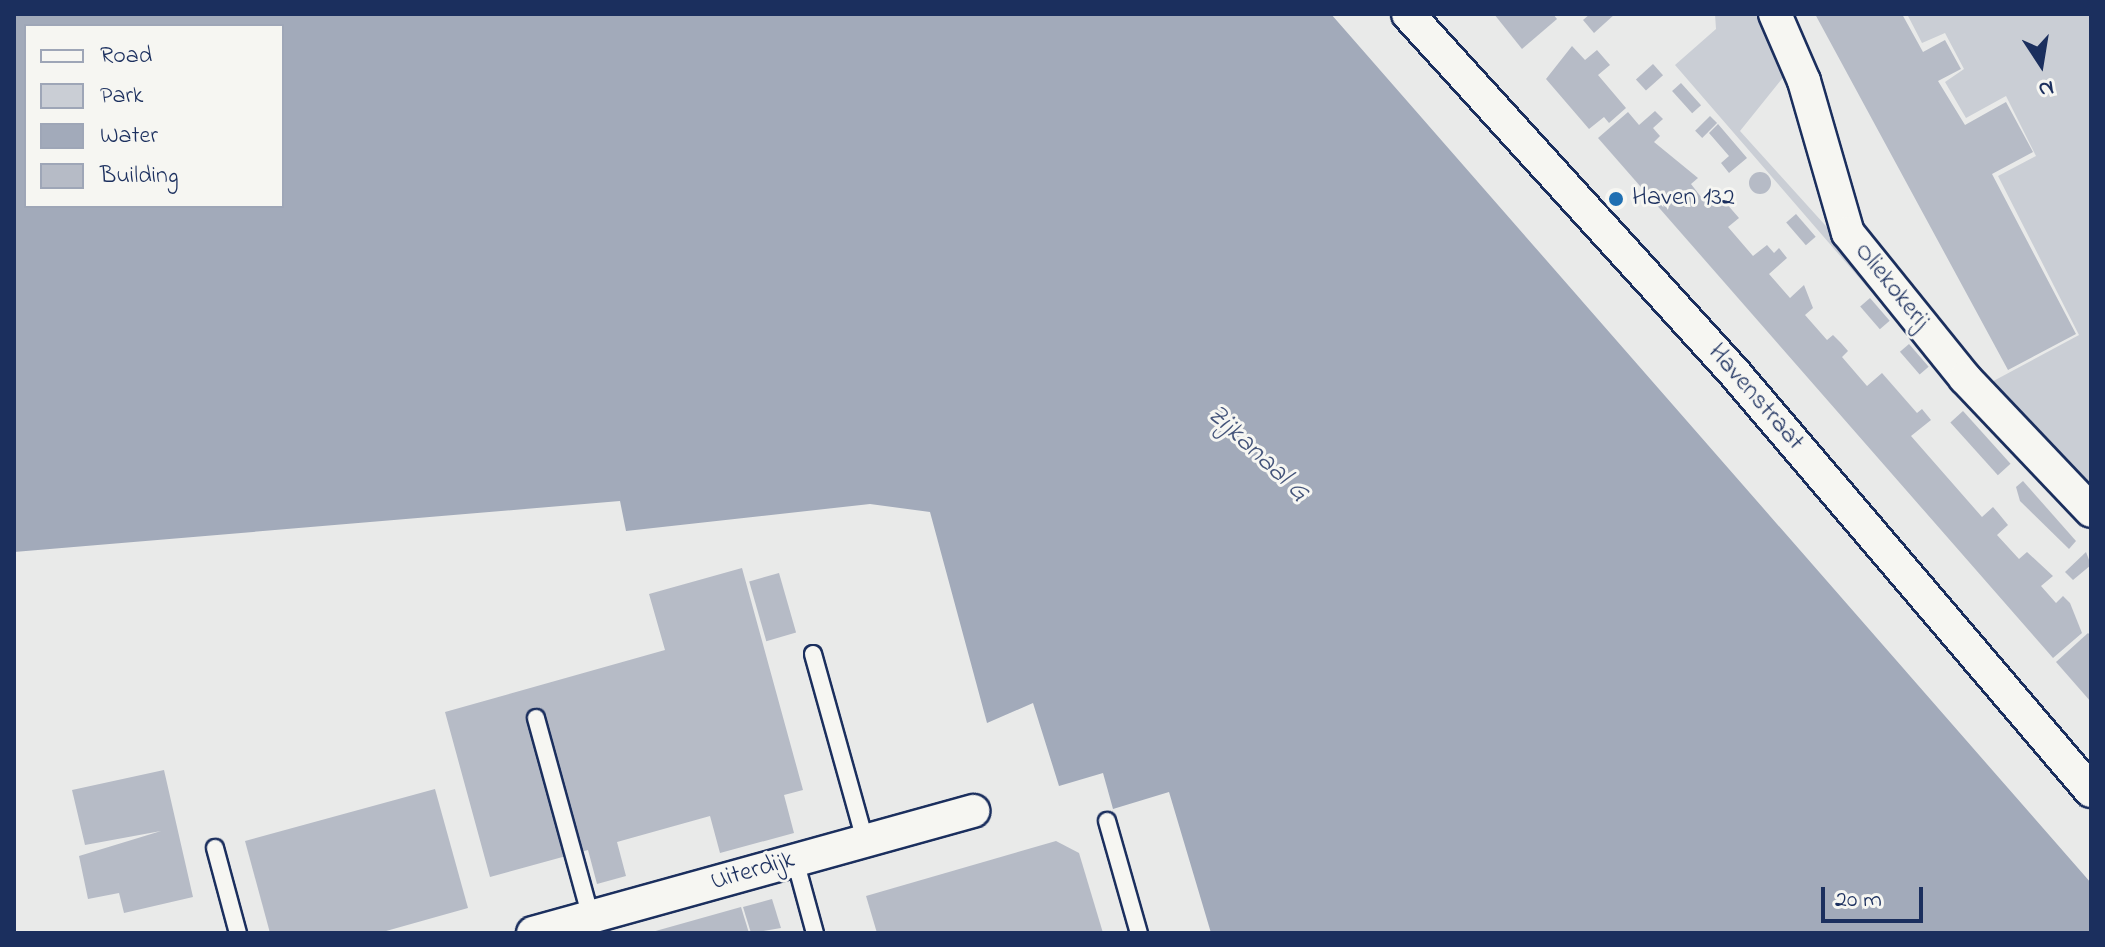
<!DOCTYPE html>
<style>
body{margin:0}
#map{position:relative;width:2105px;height:947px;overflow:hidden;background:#e9eae9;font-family:"Indie Flower",sans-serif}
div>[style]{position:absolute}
.green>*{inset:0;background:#caced5}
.water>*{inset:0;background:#a2aaba}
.building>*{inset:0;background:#b6bbc6;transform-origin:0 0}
.round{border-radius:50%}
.roads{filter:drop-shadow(2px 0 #1b2f5e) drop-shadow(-2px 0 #1b2f5e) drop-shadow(0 2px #1b2f5e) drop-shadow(0 -2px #1b2f5e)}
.service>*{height:16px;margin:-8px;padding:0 8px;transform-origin:8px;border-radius:8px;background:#f6f6f2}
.minor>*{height:32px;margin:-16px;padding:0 16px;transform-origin:16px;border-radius:16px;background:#f6f6f2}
.dots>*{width:22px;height:22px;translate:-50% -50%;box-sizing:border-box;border:4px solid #f6f6f2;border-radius:50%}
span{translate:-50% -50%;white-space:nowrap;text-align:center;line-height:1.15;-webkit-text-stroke:6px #f6f6f2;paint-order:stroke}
.poi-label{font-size:26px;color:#1b2f5e}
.left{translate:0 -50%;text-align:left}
.street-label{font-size:26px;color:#1b2f5e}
.water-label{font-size:28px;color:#44547a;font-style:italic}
.frame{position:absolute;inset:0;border:16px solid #1b2f5e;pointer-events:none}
.legend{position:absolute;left:24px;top:24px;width:260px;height:184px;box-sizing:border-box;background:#f6f6f2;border:2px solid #9ea6b7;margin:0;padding:10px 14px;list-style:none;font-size:24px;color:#1b2f5e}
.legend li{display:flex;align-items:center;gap:16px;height:40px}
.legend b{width:40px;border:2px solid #9ea6b7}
.north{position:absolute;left:2001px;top:24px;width:80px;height:80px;-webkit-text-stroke:6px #f6f6f2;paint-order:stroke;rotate:168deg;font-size:22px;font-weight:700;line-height:32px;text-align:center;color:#1b2f5e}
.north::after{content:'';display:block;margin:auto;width:28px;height:36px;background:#1b2f5e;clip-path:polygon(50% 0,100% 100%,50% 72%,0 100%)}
.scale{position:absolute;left:1821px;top:887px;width:102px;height:36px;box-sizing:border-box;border:4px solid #1b2f5e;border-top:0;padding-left:10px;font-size:24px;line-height:28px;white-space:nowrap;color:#1b2f5e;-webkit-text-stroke:6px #f6f6f2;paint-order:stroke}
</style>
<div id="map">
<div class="green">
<div style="clip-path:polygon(1715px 14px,1765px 14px,1785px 75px,1740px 131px,1957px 371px,1951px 384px,1675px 65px,1716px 29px)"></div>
<div style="clip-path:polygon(1907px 14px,2091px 14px,2091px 505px,1986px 385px,2079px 335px,1998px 176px,2036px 156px,2006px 96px,1966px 118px,1945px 82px,1964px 69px,1945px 33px,1922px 43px)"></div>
</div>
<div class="water">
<div style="clip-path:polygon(evenodd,14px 14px,1331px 14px,2091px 883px,2091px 933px,1211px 933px,1169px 792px,1113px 809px,1103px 773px,1059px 786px,1033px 703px,987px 723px,930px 512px,870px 504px,626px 531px,620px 501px,14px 552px,14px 14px,26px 26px,282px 26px,282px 206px,26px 206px,26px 26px)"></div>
</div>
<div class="building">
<div style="clip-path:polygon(1494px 14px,1553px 14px,1557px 19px,1522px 49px)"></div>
<div style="clip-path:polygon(1590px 14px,1615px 14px,1594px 33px,1583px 20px)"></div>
<div style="clip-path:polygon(1815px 14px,1902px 14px,1923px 52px,1945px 40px,1961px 69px,1938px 81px,1965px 125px,2006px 102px,2033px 152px,1992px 174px,2076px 334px,2008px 370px)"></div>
<div style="clip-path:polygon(1572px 46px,1585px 60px,1597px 50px,1610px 65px,1598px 75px,1626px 108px,1609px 123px,1604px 117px,1589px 129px,1546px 79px)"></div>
<div style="left:1653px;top:64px;width:15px;height:23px;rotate:48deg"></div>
<div style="left:1681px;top:83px;width:30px;height:12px;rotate:48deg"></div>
<div style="clip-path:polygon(1655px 111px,1663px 119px,1653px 128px,1660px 136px,1654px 142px,1698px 178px,1691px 184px,1701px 197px,1712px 187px,1739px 218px,1728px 227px,1753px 256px,1767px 245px,1774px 253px,1779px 248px,1787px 258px,1769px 274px,1790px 298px,1804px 285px,1813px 308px,1805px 315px,1827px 340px,1833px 335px,1841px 343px,1848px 351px,1842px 357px,1867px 386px,1882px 373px,1917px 413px,1922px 409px,1931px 420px,1911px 436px,1982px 517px,1993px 507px,1999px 514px,2008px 525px,1997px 535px,2019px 559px,2027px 552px,2053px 576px,2041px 586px,2056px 603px,2063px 596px,2070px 603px,2082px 633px,2053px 658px,1598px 138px,1628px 112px,1639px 125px)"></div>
<div style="left:1710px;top:116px;width:10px;height:21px;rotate:45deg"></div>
<div style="clip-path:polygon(1718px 124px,1747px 158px,1729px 173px,1721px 163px,1729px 156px,1709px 133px)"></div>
<div class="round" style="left:1749px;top:172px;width:22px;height:22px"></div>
<div style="left:1796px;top:214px;width:30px;height:13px;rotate:49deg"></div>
<div style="left:1870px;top:298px;width:30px;height:13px;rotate:49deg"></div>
<div style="left:1909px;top:344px;width:30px;height:12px;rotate:49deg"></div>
<div style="left:1963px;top:411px;width:71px;height:17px;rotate:48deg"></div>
<div style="clip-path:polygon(2023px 481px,2076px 541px,2069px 549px,2020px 501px,2016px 487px)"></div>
<div style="clip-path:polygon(2086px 552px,2091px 565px,2073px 580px,2065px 572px)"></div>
<div style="clip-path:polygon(742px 568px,803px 790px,784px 795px,794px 833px,720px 853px,710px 816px,617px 842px,626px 876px,597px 884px,588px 850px,490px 877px,445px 712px,665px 650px,649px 594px)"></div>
<div style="left:779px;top:573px;width:62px;height:31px;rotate:74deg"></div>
<div style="clip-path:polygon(2088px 633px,2091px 636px,2091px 702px,2056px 662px)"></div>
<div style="clip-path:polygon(164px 770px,193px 897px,124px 913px,119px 893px,88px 899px,79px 856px,161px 831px,85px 845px,72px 790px)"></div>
<div style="clip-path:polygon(435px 789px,468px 908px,379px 933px,270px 933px,245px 841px)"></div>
<div style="clip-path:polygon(1056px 841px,1079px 853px,1103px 933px,877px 933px,866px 896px)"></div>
<div style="clip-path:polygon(772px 899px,781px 928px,751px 933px,743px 907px)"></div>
<div style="clip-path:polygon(741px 907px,749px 933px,652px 933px,652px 932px)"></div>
</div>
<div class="roads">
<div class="service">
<div style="left:813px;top:654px;width:193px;rotate:74.4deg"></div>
<div style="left:536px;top:718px;width:206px;rotate:74.6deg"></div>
<div style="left:1107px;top:821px;width:116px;rotate:74.1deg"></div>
<div style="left:215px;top:848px;width:88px;rotate:74.9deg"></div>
<div style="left:795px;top:860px;width:76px;rotate:74.7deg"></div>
</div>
<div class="minor">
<div style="left:1408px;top:14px;width:491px;rotate:47.7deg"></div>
<div style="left:1738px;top:377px;width:544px;rotate:49.55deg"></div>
<div style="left:1775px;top:14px;width:73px;rotate:66.6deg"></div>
<div style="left:1804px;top:81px;width:158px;rotate:73.9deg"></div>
<div style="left:1848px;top:233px;width:186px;rotate:51.1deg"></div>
<div style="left:1965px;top:378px;width:183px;rotate:46.5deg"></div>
<div style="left:533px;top:933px;width:457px;rotate:-15.5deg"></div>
</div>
</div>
<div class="dots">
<div style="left:1616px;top:199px;background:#1f6fb2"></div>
</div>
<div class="poi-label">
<span class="left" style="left:1632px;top:199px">Haven 132</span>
</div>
<div class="street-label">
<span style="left:1891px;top:287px;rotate:51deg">Oliekokerij</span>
<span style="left:1755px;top:398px;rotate:49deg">Havenstraat</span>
<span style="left:753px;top:872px;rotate:-16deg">Uiterdijk</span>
</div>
<div class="water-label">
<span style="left:1257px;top:454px;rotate:43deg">Zijkanaal G</span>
</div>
<div class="frame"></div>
<ul class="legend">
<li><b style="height:10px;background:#f6f6f2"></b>Road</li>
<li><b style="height:22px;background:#caced5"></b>Park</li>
<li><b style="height:22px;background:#a2aaba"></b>Water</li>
<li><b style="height:22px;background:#b6bbc6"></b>Building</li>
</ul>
<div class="north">N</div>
<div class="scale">20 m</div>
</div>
